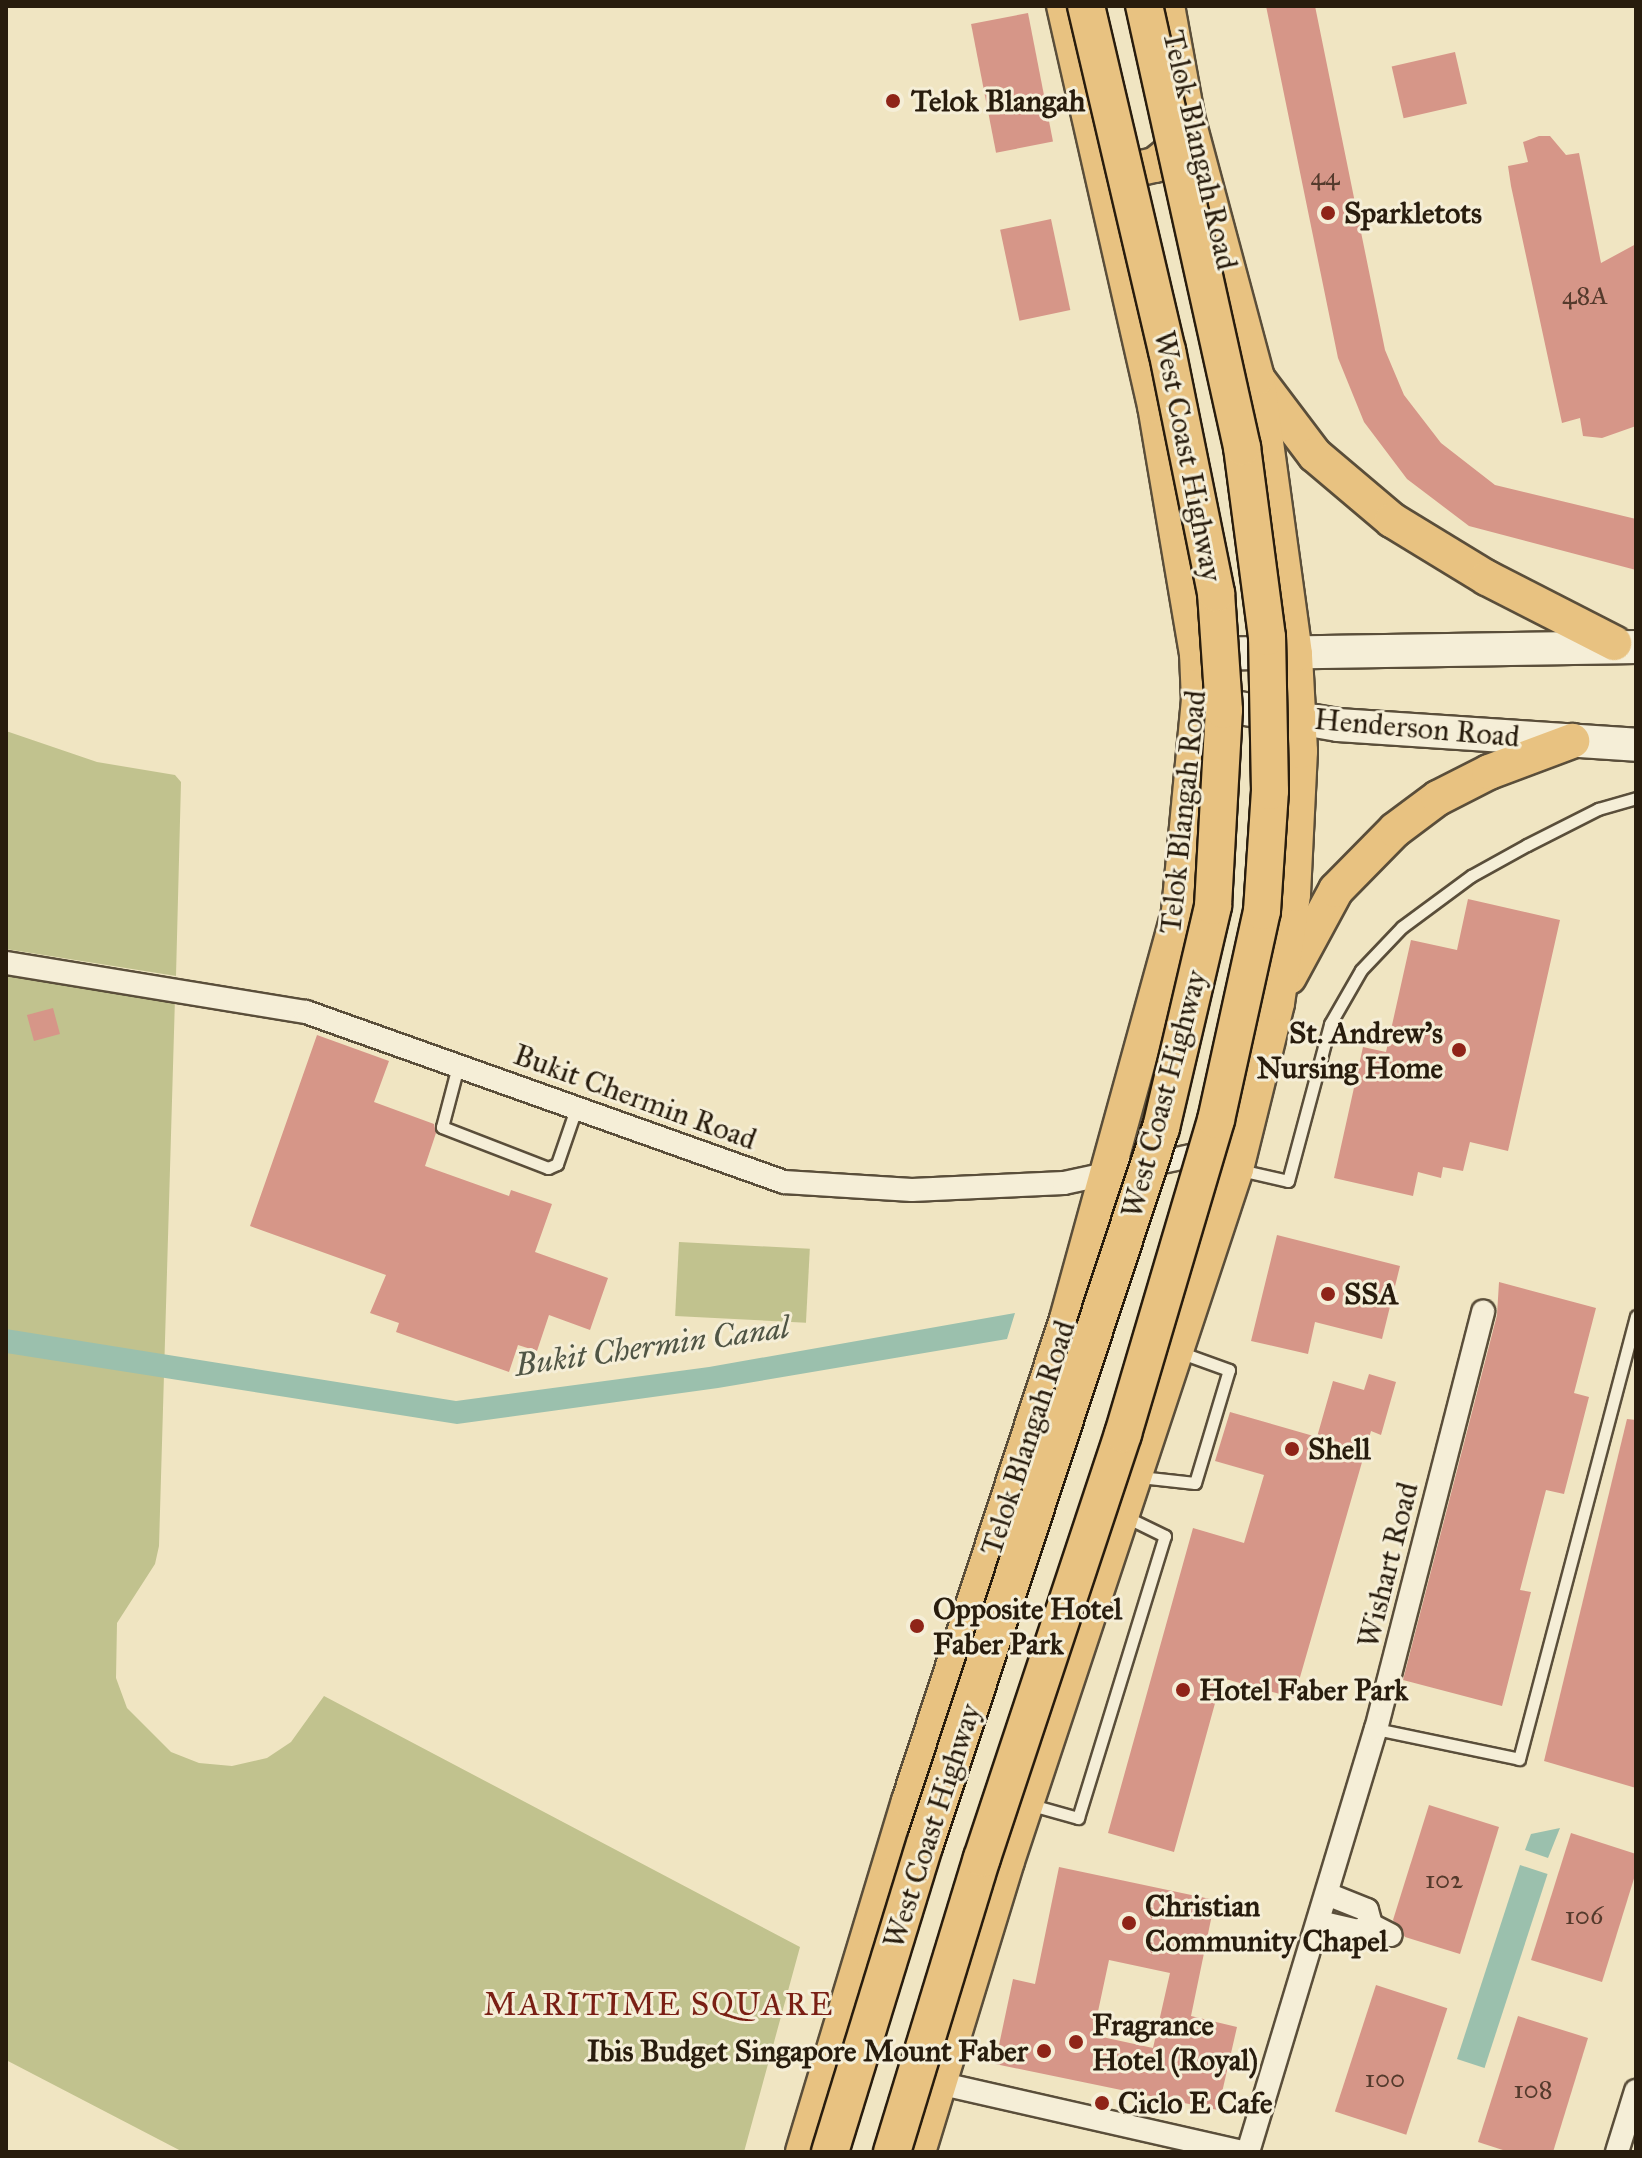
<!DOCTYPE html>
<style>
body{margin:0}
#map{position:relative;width:1642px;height:2158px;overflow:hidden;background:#f0e5c2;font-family:"IM FELL Great Primer",serif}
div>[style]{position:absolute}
.green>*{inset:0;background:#c1c28e;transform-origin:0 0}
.water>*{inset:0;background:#9bc0ad;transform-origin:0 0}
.building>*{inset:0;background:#d69688;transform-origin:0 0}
.roads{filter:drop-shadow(2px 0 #5a4e3a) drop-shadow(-2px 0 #5a4e3a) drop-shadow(0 2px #5a4e3a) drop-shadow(0 -2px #5a4e3a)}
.service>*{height:11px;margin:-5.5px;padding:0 5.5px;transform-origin:5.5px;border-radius:5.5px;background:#f5eed7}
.minor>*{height:22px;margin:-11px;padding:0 11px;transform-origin:11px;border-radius:11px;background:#f5eed7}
.secondary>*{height:32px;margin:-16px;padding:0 16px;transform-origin:16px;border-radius:16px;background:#f5eed7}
.primary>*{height:34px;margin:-17px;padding:0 17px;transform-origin:17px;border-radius:17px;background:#e8c281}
.trunk>*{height:36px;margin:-18px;padding:0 18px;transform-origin:18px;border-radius:18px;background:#e8c281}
.bridges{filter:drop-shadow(2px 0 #281c0d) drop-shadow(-2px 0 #281c0d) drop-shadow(0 2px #281c0d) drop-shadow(0 -2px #281c0d)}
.trunk-bridge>*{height:36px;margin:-18px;padding:0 18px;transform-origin:18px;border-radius:18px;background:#e8c281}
.dots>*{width:22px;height:22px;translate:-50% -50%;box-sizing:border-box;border:4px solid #f5eed7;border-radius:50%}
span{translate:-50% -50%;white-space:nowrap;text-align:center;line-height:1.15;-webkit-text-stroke:6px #f5eed7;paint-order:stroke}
.number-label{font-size:26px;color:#543a2c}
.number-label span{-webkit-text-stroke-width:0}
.poi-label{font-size:30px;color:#281c0d;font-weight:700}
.left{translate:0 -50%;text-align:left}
.right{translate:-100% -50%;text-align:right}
.street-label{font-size:30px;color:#281c0d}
.water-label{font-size:32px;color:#505545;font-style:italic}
.neighbourhood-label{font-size:32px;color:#7a1f14;letter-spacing:2px}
.frame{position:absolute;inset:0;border:8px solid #281c0d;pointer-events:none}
</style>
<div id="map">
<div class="green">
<div style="clip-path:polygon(6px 731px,97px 762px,175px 775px,181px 782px,176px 976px,6px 949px)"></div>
<div style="clip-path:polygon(6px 971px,175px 998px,159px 1546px,155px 1564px,117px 1623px,116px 1678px,127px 1708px,171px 1752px,199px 1763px,232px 1766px,267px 1758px,291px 1742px,324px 1696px,800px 1947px,744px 2152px,183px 2152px,6px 2060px)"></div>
<div style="left:679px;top:1242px;width:131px;height:74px;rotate:3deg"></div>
</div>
<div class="water">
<div style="clip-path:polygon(1015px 1313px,1007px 1339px,718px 1388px,457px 1424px,6px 1353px,6px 1329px,456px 1401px,709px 1367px)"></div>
<div style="clip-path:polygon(1560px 1828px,1548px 1858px,1525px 1850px,1531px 1834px)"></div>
<div style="left:1520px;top:1865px;width:29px;height:204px;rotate:18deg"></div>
</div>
<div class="building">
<div style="clip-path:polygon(1266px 6px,1315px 6px,1385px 350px,1404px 395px,1441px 443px,1495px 485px,1636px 519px,1636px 570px,1469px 526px,1407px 479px,1364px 422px,1338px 358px)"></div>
<div style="left:1028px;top:13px;width:131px;height:58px;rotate:79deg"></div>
<div style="left:1455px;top:52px;width:53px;height:65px;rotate:77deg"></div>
<div style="clip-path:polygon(1539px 136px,1550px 136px,1566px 155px,1579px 153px,1601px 263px,1636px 244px,1636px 426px,1602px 438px,1583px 436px,1580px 418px,1562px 423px,1511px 186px,1508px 166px,1528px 162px,1523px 142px)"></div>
<div style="left:1051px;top:219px;width:93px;height:52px;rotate:78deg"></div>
<div style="clip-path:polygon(1468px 899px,1560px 920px,1508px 1151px,1470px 1142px,1463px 1171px,1443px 1167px,1441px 1178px,1418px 1172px,1413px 1196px,1334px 1178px,1363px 1047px,1386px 1052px,1411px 940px,1457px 950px)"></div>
<div style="left:53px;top:1008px;width:27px;height:27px;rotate:75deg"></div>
<div style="clip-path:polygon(317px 1035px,389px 1061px,374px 1102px,434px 1124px,436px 1133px,425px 1166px,509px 1196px,511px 1190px,552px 1204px,535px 1252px,608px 1278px,590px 1330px,549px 1315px,537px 1351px,518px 1345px,509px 1372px,396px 1332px,399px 1323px,370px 1313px,386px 1275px,250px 1226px)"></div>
<div style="clip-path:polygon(1277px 1235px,1400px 1266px,1382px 1339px,1315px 1322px,1308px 1354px,1251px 1341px)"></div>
<div style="clip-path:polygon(1499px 1282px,1596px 1308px,1574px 1393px,1589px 1397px,1564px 1494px,1546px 1490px,1520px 1590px,1531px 1592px,1502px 1706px,1403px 1680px,1497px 1315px)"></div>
<div style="clip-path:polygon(1369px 1374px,1396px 1382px,1381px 1435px,1371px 1431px,1294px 1698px,1222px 1678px,1174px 1852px,1108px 1833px,1193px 1528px,1244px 1543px,1264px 1475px,1215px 1461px,1230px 1412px,1317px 1437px,1333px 1381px,1364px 1390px)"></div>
<div style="clip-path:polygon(1627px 1419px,1636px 1420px,1636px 1788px,1544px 1761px)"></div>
<div style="clip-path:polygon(1429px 1805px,1499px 1827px,1460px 1954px,1405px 1937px,1393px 1920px)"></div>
<div style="clip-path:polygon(1571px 1833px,1636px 1854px,1636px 1872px,1602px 1982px,1531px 1960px)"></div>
<div style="clip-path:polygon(evenodd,1059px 1867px,1215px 1900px,1191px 2016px,1237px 2027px,1218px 2110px,995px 2064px,1013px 1979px,1035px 1984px,1059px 1867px,1109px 1960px,1170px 1973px,1153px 2048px,1093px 2035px,1109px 1960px)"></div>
<div style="left:1376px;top:1985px;width:75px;height:133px;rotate:18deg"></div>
<div style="clip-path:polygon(1518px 2016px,1588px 2038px,1553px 2152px,1509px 2152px,1478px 2142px)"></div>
</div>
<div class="roads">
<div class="service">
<div style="left:458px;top:1066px;width:63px;rotate:104.7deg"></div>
<div style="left:442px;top:1127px;width:114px;rotate:21.1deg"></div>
<div style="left:548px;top:1168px;width:10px;rotate:-24deg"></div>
<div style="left:557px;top:1164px;width:61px;rotate:-71deg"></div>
<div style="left:1240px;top:1170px;width:49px;rotate:12.9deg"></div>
<div style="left:1288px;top:1181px;width:163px;rotate:-75deg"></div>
<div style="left:1330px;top:1024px;width:62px;rotate:-60.1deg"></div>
<div style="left:1361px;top:970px;width:59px;rotate:-46.4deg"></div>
<div style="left:1402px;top:927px;width:86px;rotate:-36.5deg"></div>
<div style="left:1471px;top:876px;width:64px;rotate:-29deg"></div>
<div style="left:1527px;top:845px;width:80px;rotate:-26.9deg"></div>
<div style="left:1598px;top:809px;width:40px;rotate:-16deg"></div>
<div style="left:1140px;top:1477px;width:55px;rotate:6.2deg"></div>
<div style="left:1195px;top:1483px;width:118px;rotate:-73.3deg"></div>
<div style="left:1229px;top:1370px;width:53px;rotate:-160.2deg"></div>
<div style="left:1376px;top:1729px;width:146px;rotate:11.8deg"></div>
<div style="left:1519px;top:1759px;width:458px;rotate:-75.2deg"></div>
<div style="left:1028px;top:1804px;width:52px;rotate:15.6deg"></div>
<div style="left:1078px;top:1818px;width:295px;rotate:-72.9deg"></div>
<div style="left:1165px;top:1536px;width:43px;rotate:-154deg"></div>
</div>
<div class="minor">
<div style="left:6px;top:963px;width:304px;rotate:9.3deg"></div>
<div style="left:306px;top:1012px;width:507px;rotate:19.58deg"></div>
<div style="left:784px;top:1182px;width:128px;rotate:3.6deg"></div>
<div style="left:912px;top:1190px;width:152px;rotate:-2.6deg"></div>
<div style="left:1064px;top:1183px;width:152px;rotate:-12.1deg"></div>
<div style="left:1327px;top:1894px;width:43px;rotate:21.8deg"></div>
<div style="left:1367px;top:1910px;width:16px;rotate:75deg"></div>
<div style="left:1371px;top:1925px;width:22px;rotate:27deg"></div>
<div style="left:1319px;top:1922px;width:40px;rotate:13deg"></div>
<div style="left:1358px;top:1931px;width:14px;rotate:-25deg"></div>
<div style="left:938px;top:2083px;width:311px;rotate:12.8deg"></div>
<div style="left:1248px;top:2152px;width:442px;rotate:-73.2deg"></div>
<div style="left:1376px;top:1729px;width:431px;rotate:-75.6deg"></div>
<div style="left:1617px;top:2152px;width:64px;rotate:-72.7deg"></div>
</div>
<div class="secondary">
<div style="left:1197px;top:654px;width:439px;rotate:-0.9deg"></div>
<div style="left:1199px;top:701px;width:141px;rotate:9.8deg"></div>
<div style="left:1338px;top:725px;width:299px;rotate:3.8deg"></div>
</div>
<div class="primary">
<div style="left:1101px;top:163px;width:28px;rotate:17deg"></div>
<div style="left:1128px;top:171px;width:28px;rotate:-13deg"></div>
<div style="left:1155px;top:165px;width:28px;rotate:-39deg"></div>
<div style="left:1177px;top:147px;width:23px;rotate:-67deg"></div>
<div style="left:1259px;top:381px;width:93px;rotate:52.9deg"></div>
<div style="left:1315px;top:455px;width:101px;rotate:40.2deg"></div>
<div style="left:1392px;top:520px;width:111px;rotate:31.4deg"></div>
<div style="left:1487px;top:578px;width:143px;rotate:27.1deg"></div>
<div style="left:1289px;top:977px;width:99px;rotate:-61.6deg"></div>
<div style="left:1336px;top:890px;width:84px;rotate:-45.5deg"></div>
<div style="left:1395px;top:830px;width:54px;rotate:-36.7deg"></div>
<div style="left:1438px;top:798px;width:57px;rotate:-27deg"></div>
<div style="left:1489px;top:772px;width:89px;rotate:-20.5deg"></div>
<div style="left:803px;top:2152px;width:367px;rotate:-73.2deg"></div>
<div style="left:909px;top:1801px;width:507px;rotate:-71.85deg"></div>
<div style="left:1067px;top:1319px;width:423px;rotate:-74.6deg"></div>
<div style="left:1179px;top:911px;width:211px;rotate:-84.6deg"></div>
<div style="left:1199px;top:701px;width:47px;rotate:-92.4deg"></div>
<div style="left:1197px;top:654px;width:252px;rotate:-99.6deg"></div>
<div style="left:1155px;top:406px;width:410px;rotate:-102.8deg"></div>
<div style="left:918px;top:2152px;width:304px;rotate:-73deg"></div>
<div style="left:1007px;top:1861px;width:729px;rotate:-71.69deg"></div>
<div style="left:1236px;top:1169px;width:171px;rotate:-76.1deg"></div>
<div style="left:1277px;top:1003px;width:110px;rotate:-81.6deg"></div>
<div style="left:1293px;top:894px;width:143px;rotate:-87.2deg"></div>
<div style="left:1300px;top:751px;width:97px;rotate:-93deg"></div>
<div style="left:1295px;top:654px;width:279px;rotate:-97.8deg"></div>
<div style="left:1257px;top:378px;width:266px;rotate:-105deg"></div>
<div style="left:1188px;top:121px;width:117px;rotate:-100.3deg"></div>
</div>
<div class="trunk">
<div style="left:875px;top:1966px;width:91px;rotate:-80.5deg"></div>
</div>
</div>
<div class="bridges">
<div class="trunk-bridge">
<div style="left:830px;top:2152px;width:322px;rotate:-72.9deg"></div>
<div style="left:925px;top:1844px;width:754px;rotate:-71.76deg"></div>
<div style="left:1161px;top:1128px;width:228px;rotate:-76.8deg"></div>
<div style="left:1213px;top:906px;width:196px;rotate:-86.8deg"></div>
<div style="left:1224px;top:710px;width:117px;rotate:-93.9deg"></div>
<div style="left:1216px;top:593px;width:247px;rotate:-101.4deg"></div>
<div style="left:1167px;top:351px;width:354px;rotate:-103.2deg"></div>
<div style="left:892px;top:2152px;width:307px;rotate:-73deg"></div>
<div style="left:982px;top:1858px;width:447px;rotate:-71.6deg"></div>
<div style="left:1123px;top:1434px;width:327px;rotate:-73.5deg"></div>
<div style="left:1216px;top:1120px;width:214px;rotate:-77.6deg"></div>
<div style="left:1262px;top:911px;width:120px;rotate:-86.2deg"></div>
<div style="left:1270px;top:791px;width:154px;rotate:-91.1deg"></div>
<div style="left:1267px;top:637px;width:192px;rotate:-97.5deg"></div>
<div style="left:1242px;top:447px;width:452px;rotate:-102.5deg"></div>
</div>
</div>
<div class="dots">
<div style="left:893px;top:101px;background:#8f2418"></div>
<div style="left:1328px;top:213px;background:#8f2418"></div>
<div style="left:1459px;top:1050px;background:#8f2418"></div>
<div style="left:1328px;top:1294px;background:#8f2418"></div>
<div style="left:1292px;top:1449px;background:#8f2418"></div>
<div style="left:917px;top:1626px;background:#8f2418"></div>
<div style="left:1183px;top:1690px;background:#8f2418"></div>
<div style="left:1129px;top:1923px;background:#8f2418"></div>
<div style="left:1076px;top:2042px;background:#8f2418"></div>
<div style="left:1044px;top:2051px;background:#8f2418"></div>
<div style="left:1102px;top:2103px;background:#8f2418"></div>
</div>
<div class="number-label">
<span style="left:1325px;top:177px">44</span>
<span style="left:1585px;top:296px">48A</span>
<span style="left:1444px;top:1880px">102</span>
<span style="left:1584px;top:1916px">106</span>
<span style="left:1385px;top:2079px">100</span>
<span style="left:1533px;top:2090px">108</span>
</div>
<div class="poi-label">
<span class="left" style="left:911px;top:101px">Telok Blangah</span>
<span class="left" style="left:1344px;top:213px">Sparkletots</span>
<span class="right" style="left:1443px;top:1050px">St. Andrew's<br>Nursing Home</span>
<span class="left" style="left:1344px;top:1294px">SSA</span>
<span class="left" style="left:1308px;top:1449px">Shell</span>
<span class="left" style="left:933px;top:1626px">Opposite Hotel<br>Faber Park</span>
<span class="left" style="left:1199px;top:1690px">Hotel Faber Park</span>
<span class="left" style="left:1145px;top:1923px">Christian<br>Community Chapel</span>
<span class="left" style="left:1092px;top:2042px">Fragrance<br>Hotel (Royal)</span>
<span class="right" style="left:1028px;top:2051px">Ibis Budget Singapore Mount Faber</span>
<span class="left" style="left:1118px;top:2103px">Ciclo E Cafe</span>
</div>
<div class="street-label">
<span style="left:1200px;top:150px;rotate:77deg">Telok Blangah Road</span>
<span style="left:1188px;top:456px;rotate:79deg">West Coast Highway</span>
<span style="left:1417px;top:728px;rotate:5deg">Henderson Road</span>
<span style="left:1183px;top:812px;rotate:-84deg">Telok Blangah Road</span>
<span style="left:1164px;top:1094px;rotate:-75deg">West Coast Highway</span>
<span style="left:635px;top:1097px;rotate:20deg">Bukit Chermin Road</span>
<span style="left:1028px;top:1438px;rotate:-72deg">Telok Blangah Road</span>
<span style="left:1388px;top:1565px;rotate:-76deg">Wishart Road</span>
<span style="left:932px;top:1826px;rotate:-72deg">West Coast Highway</span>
</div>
<div class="water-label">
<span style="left:652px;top:1347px;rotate:-8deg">Bukit Chermin Canal</span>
</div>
<div class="neighbourhood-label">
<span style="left:659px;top:2005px">MARITIME SQUARE</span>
</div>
<div class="frame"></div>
</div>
